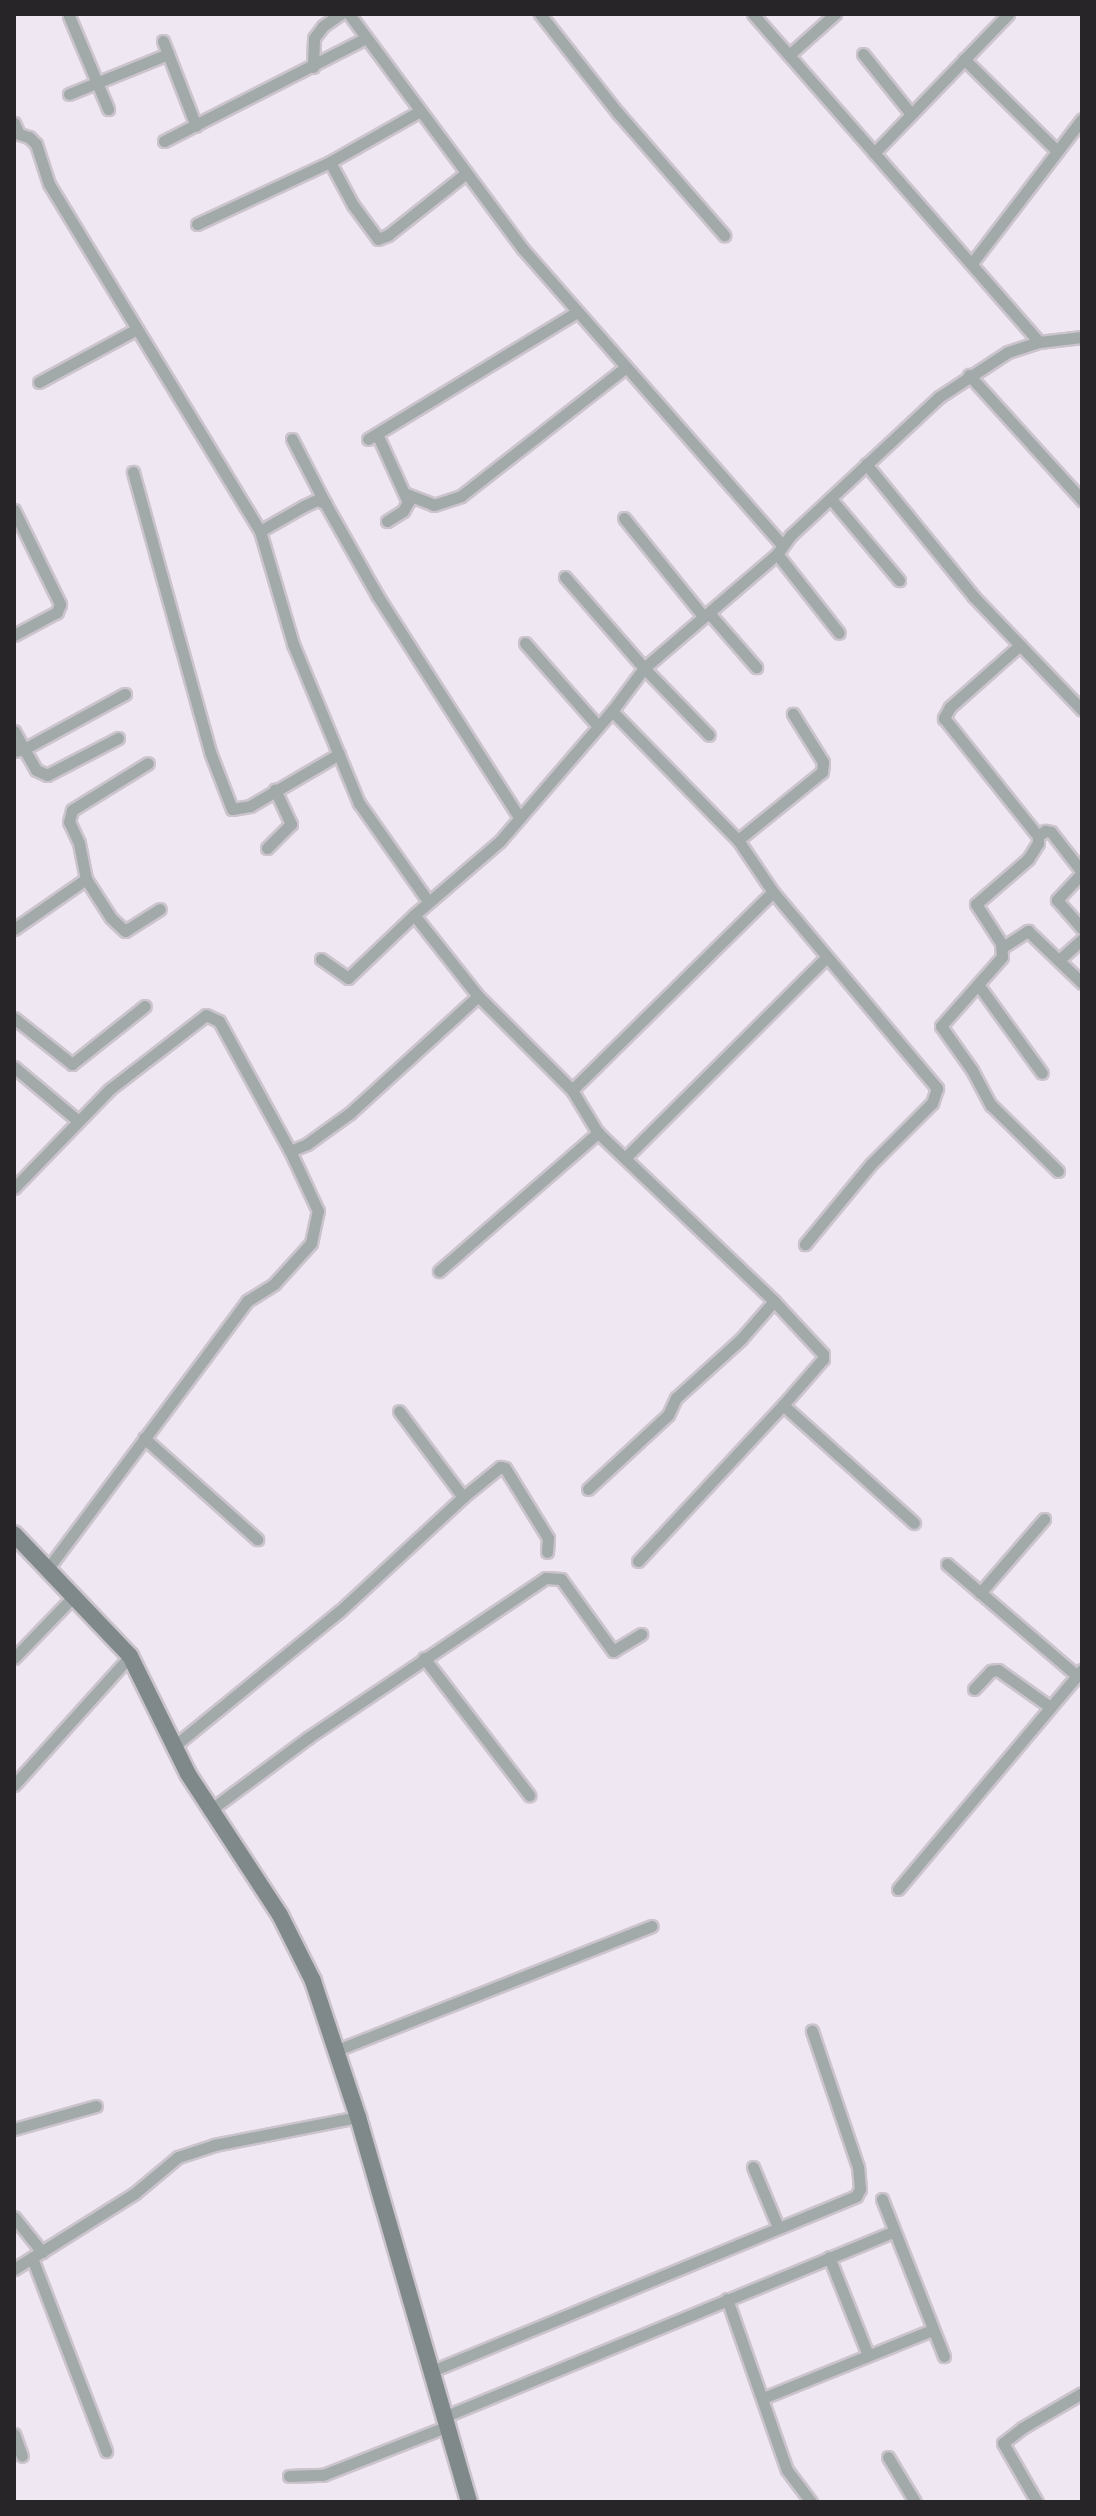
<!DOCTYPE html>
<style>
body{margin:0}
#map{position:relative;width:1096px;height:2516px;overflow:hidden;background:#efe7f1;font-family:"Public Sans",sans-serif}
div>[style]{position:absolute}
.roads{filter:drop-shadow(2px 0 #cbc4cd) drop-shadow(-2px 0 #cbc4cd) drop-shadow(0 2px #cbc4cd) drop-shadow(0 -2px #cbc4cd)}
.street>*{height:11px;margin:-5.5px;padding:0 5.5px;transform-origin:5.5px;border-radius:5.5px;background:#a2a9a9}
.secondary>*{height:16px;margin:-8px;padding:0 8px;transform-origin:8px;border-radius:8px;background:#808989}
span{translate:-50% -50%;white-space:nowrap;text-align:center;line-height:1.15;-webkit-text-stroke:8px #fff;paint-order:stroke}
.frame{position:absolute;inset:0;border:16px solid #282529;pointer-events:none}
</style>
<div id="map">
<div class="roads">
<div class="street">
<div style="left:349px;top:14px;width:292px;rotate:53.5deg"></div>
<div style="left:523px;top:249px;width:393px;rotate:48.8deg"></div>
<div style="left:540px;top:14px;width:126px;rotate:51.8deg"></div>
<div style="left:618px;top:113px;width:162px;rotate:49deg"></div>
<div style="left:753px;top:14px;width:435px;rotate:48.9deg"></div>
<div style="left:69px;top:16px;width:101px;rotate:67.2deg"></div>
<div style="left:163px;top:41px;width:91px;rotate:68.8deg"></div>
<div style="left:863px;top:54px;width:77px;rotate:51.3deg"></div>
<div style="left:789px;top:55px;width:62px;rotate:-41.7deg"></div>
<div style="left:964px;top:59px;width:131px;rotate:44.7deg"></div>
<div style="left:313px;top:67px;width:29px;rotate:-88deg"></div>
<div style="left:314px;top:38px;width:15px;rotate:-53deg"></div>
<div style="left:323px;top:26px;width:21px;rotate:-35deg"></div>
<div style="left:69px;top:94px;width:107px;rotate:-22deg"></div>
<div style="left:14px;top:123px;width:12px;rotate:66deg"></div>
<div style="left:19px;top:134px;width:10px;rotate:17deg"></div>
<div style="left:29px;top:137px;width:10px;rotate:45deg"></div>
<div style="left:36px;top:144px;width:42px;rotate:72deg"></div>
<div style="left:49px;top:184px;width:406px;rotate:58.7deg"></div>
<div style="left:260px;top:531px;width:118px;rotate:73.7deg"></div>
<div style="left:293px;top:644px;width:172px;rotate:67.5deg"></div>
<div style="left:359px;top:803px;width:120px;rotate:54.9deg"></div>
<div style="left:164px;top:141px;width:227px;rotate:-27deg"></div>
<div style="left:874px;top:153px;width:193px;rotate:-46deg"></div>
<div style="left:330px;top:162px;width:49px;rotate:61.9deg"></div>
<div style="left:353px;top:205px;width:42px;rotate:53.7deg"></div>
<div style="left:378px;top:239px;width:11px;rotate:-22deg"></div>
<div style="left:388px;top:235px;width:98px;rotate:-38.4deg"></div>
<div style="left:197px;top:224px;width:147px;rotate:-25deg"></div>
<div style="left:330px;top:162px;width:103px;rotate:-29.5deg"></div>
<div style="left:972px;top:263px;width:181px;rotate:-52.6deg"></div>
<div style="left:969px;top:375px;width:169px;rotate:47.9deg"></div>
<div style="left:39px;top:382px;width:111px;rotate:-28.4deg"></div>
<div style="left:377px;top:434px;width:75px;rotate:65.5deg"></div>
<div style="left:408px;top:502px;width:10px;rotate:119deg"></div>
<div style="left:403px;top:511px;width:19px;rotate:148deg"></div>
<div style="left:292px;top:439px;width:72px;rotate:62.7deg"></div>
<div style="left:368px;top:439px;width:245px;rotate:-31.3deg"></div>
<div style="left:866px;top:464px;width:171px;rotate:50.9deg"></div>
<div style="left:974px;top:597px;width:156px;rotate:46.3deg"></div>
<div style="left:133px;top:472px;width:290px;rotate:74.6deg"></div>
<div style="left:210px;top:752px;width:61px;rotate:68.9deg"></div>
<div style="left:232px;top:809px;width:18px;rotate:-9deg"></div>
<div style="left:250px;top:806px;width:103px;rotate:-30.3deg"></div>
<div style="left:406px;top:494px;width:30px;rotate:21deg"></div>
<div style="left:434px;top:505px;width:28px;rotate:-18deg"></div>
<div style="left:461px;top:496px;width:208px;rotate:-38deg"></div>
<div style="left:831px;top:499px;width:106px;rotate:50deg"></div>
<div style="left:14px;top:510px;width:105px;rotate:63.9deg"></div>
<div style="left:60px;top:604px;width:9px;rotate:111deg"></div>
<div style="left:57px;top:612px;width:49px;rotate:151.9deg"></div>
<div style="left:624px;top:518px;width:127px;rotate:51.1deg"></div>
<div style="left:260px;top:531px;width:51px;rotate:-29.6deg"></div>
<div style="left:304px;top:506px;width:14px;rotate:-25deg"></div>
<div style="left:317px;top:500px;width:9px;rotate:21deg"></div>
<div style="left:325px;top:503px;width:106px;rotate:60.5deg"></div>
<div style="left:377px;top:595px;width:264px;rotate:57.4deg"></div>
<div style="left:777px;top:554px;width:100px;rotate:51.9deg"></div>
<div style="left:565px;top:577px;width:121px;rotate:49deg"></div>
<div style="left:644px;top:668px;width:93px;rotate:45.9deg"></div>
<div style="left:709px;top:613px;width:72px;rotate:49deg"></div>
<div style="left:525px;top:643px;width:111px;rotate:48.7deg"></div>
<div style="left:1020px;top:645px;width:94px;rotate:138.5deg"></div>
<div style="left:950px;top:707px;width:13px;rotate:119deg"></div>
<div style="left:944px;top:718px;width:151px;rotate:51.5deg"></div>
<div style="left:1038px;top:836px;width:7px;rotate:90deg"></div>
<div style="left:1038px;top:843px;width:19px;rotate:122deg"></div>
<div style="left:1028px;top:859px;width:69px;rotate:139.1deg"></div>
<div style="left:976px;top:904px;width:46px;rotate:57.3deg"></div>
<div style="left:1001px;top:943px;width:14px;rotate:86deg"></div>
<div style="left:1002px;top:957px;width:92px;rotate:131.5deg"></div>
<div style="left:941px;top:1026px;width:54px;rotate:54.8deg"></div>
<div style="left:972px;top:1070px;width:40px;rotate:62deg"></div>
<div style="left:991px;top:1105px;width:94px;rotate:44.6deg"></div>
<div style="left:612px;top:711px;width:180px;rotate:45.7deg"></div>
<div style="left:738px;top:840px;width:63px;rotate:56.1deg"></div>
<div style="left:773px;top:892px;width:256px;rotate:50.1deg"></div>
<div style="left:937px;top:1088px;width:16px;rotate:108deg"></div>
<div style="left:932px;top:1103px;width:86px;rotate:135deg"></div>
<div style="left:871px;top:1164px;width:104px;rotate:129.5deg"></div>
<div style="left:14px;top:731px;width:21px;rotate:61deg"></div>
<div style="left:24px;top:749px;width:115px;rotate:-28.6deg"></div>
<div style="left:14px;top:751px;width:10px;rotate:-11deg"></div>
<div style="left:24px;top:749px;width:24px;rotate:60deg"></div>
<div style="left:36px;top:770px;width:12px;rotate:24deg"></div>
<div style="left:47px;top:775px;width:80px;rotate:-27.5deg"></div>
<div style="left:1038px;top:836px;width:9px;rotate:-36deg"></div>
<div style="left:1045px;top:831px;width:6px;rotate:9deg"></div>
<div style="left:1051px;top:832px;width:51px;rotate:52.2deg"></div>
<div style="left:738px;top:840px;width:108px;rotate:-39deg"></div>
<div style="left:822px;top:772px;width:10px;rotate:-84deg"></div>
<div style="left:823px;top:762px;width:57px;rotate:-122deg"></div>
<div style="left:267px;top:848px;width:34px;rotate:-45deg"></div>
<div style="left:291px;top:824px;width:38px;rotate:-115deg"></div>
<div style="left:1082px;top:873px;width:37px;rotate:133deg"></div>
<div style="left:1057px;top:900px;width:38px;rotate:49deg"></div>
<div style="left:86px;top:879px;width:46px;rotate:57.3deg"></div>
<div style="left:111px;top:918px;width:19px;rotate:43deg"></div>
<div style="left:125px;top:931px;width:41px;rotate:-32.2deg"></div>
<div style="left:14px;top:929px;width:88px;rotate:-34.8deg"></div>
<div style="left:86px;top:879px;width:37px;rotate:-101deg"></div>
<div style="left:79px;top:843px;width:23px;rotate:-115deg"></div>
<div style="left:69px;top:822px;width:12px;rotate:-76deg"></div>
<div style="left:72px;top:810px;width:89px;rotate:-31.7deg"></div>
<div style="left:1003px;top:947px;width:30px;rotate:-33deg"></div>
<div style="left:1028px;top:931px;width:75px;rotate:43.9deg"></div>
<div style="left:321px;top:959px;width:33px;rotate:35deg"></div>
<div style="left:348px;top:978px;width:91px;rotate:-43.7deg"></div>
<div style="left:1059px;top:960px;width:31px;rotate:-42deg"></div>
<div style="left:979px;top:986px;width:107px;rotate:54.1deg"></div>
<div style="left:14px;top:1018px;width:74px;rotate:38.4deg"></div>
<div style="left:72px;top:1064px;width:93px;rotate:-38.5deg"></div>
<div style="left:14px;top:1067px;width:82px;rotate:40.1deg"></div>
<div style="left:572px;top:1090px;width:282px;rotate:-44.6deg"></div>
<div style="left:626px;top:1157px;width:282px;rotate:-44.9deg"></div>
<div style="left:14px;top:1188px;width:138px;rotate:-45.9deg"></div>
<div style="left:110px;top:1089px;width:121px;rotate:-37.6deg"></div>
<div style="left:206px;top:1015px;width:14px;rotate:25deg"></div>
<div style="left:219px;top:1021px;width:148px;rotate:61.4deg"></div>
<div style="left:290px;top:1151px;width:18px;rotate:-22deg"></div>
<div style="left:307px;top:1144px;width:53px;rotate:-35.8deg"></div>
<div style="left:350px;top:1113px;width:173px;rotate:-42.4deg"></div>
<div style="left:439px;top:1271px;width:211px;rotate:-41deg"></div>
<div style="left:783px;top:1405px;width:176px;rotate:42deg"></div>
<div style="left:144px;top:1438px;width:152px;rotate:41.8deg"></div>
<div style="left:588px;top:1489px;width:109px;rotate:-42.8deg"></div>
<div style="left:668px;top:1415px;width:19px;rotate:-65deg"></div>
<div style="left:676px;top:1398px;width:88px;rotate:-42.2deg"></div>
<div style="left:741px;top:1339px;width:50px;rotate:-49deg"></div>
<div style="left:463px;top:1497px;width:48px;rotate:-39deg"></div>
<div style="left:500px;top:1467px;width:5px;rotate:11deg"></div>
<div style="left:505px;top:1468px;width:82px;rotate:58.4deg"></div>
<div style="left:548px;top:1538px;width:14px;rotate:94deg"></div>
<div style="left:638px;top:1561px;width:213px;rotate:-47.1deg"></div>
<div style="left:783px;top:1405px;width:61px;rotate:-49deg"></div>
<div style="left:823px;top:1359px;width:5px;rotate:-90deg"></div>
<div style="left:823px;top:1354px;width:72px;rotate:-132.8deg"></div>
<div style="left:774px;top:1301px;width:243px;rotate:-136.3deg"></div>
<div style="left:598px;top:1133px;width:50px;rotate:-121.2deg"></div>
<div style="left:572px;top:1090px;width:133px;rotate:-135deg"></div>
<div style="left:478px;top:996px;width:103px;rotate:-128.3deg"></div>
<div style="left:414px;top:915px;width:113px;rotate:-40.7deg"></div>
<div style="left:500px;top:841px;width:172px;rotate:-49.3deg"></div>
<div style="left:612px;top:711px;width:54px;rotate:-53.3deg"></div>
<div style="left:644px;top:668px;width:175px;rotate:-40.6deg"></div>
<div style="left:777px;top:554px;width:24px;rotate:-54deg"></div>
<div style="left:791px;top:535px;width:202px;rotate:-43deg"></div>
<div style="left:939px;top:397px;width:82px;rotate:-33.1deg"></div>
<div style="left:1008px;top:352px;width:33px;rotate:-18deg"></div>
<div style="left:1039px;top:342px;width:43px;rotate:-6.6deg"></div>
<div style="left:947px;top:1564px;width:172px;rotate:40.7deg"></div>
<div style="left:46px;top:1571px;width:337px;rotate:-53.3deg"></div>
<div style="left:247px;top:1301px;width:32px;rotate:-32deg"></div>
<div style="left:274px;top:1284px;width:55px;rotate:-47.9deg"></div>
<div style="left:311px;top:1243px;width:33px;rotate:-78deg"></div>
<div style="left:318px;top:1211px;width:66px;rotate:-115deg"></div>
<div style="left:980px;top:1593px;width:98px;rotate:-49.1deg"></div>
<div style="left:14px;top:1658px;width:85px;rotate:-46deg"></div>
<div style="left:424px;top:1658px;width:173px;rotate:52.5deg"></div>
<div style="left:974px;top:1689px;width:25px;rotate:-47deg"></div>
<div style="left:991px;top:1671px;width:7px;rotate:-8deg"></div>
<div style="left:998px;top:1670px;width:64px;rotate:35.4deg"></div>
<div style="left:173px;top:1747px;width:215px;rotate:-39.2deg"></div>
<div style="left:340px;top:1611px;width:168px;rotate:-42.8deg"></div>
<div style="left:463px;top:1497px;width:107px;rotate:-126.7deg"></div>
<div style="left:14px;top:1785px;width:173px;rotate:-48deg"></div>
<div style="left:209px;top:1811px;width:124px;rotate:-36.5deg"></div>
<div style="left:309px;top:1737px;width:285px;rotate:-33.9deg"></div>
<div style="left:546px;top:1578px;width:15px;rotate:4deg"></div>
<div style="left:561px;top:1579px;width:89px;rotate:54.2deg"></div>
<div style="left:613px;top:1651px;width:33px;rotate:-31deg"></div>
<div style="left:898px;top:1889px;width:286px;rotate:-50deg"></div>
<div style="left:337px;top:2050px;width:338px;rotate:-21.5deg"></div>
<div style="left:14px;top:2129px;width:85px;rotate:-15.7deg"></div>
<div style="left:753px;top:2167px;width:65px;rotate:67.4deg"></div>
<div style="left:882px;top:2199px;width:169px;rotate:68.5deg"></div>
<div style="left:14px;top:2217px;width:45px;rotate:51.3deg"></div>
<div style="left:829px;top:2257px;width:105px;rotate:68.3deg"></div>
<div style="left:32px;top:2258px;width:207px;rotate:69deg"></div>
<div style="left:14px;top:2269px;width:143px;rotate:-32.1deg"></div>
<div style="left:135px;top:2193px;width:56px;rotate:-39.9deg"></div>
<div style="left:178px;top:2157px;width:38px;rotate:-18deg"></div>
<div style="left:214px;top:2145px;width:147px;rotate:-11deg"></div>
<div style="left:727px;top:2299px;width:181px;rotate:70.7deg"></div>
<div style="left:787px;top:2470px;width:40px;rotate:53deg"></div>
<div style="left:432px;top:2371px;width:459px;rotate:-22.4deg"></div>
<div style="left:856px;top:2196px;width:8px;rotate:-60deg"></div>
<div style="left:860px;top:2189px;width:22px;rotate:-95deg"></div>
<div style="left:858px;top:2167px;width:144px;rotate:-108.7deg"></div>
<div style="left:763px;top:2398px;width:182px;rotate:-21.9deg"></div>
<div style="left:446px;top:2416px;width:482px;rotate:-22.4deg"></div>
<div style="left:14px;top:2434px;width:23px;rotate:70deg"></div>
<div style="left:888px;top:2457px;width:52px;rotate:59deg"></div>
<div style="left:289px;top:2476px;width:34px;rotate:-2deg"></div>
<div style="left:323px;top:2475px;width:134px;rotate:-21.4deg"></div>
<div style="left:1037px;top:2502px;width:68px;rotate:-120deg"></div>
<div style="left:1003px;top:2443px;width:24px;rotate:-38deg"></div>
<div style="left:1022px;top:2428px;width:69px;rotate:-30.3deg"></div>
</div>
<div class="secondary">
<div style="left:14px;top:1534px;width:168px;rotate:46.4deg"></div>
<div style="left:130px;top:1656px;width:131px;rotate:63.8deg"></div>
<div style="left:188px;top:1774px;width:168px;rotate:56.9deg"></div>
<div style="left:280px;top:1915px;width:74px;rotate:63.4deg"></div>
<div style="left:313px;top:1981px;width:143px;rotate:71.7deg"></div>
<div style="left:358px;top:2117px;width:401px;rotate:73.9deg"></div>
</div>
</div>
<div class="frame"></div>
</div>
